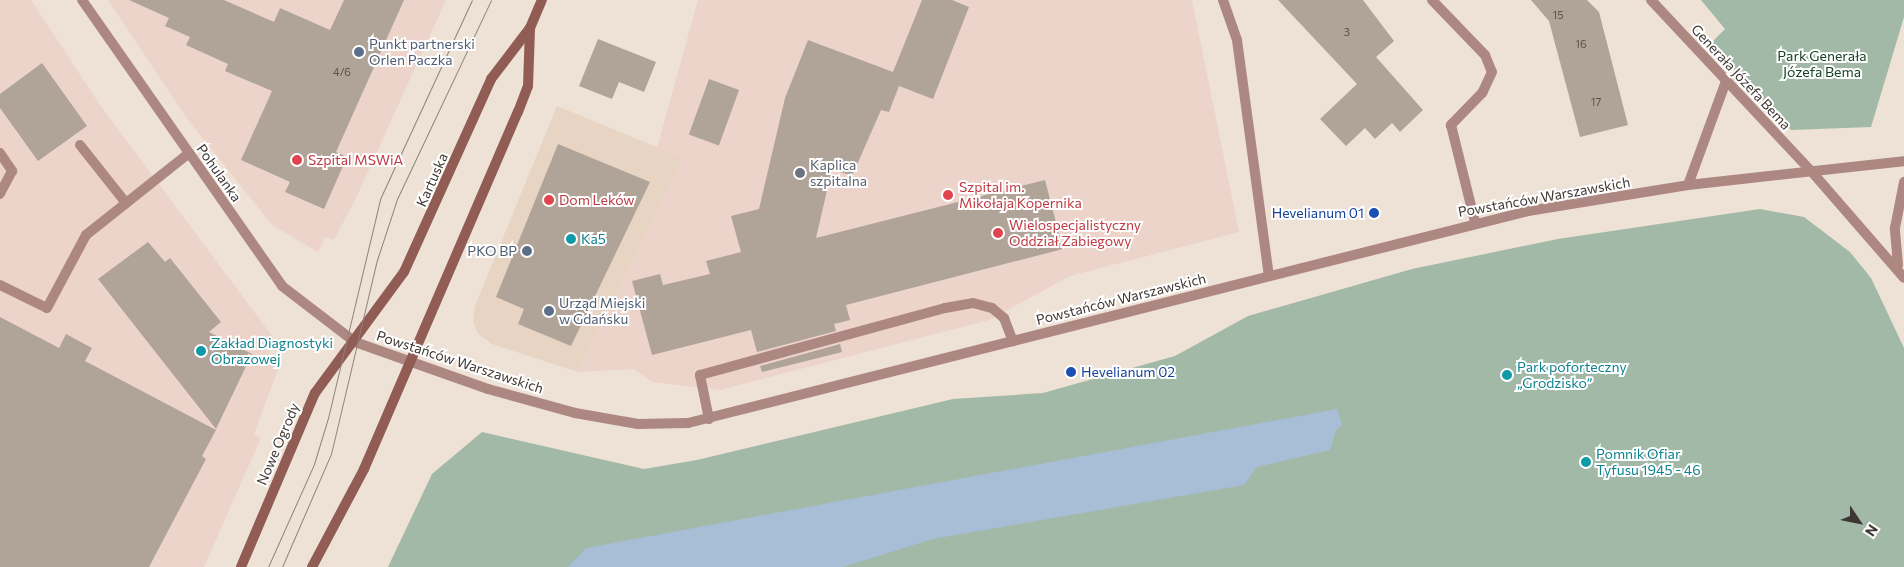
<!DOCTYPE html>
<meta charset="utf-8">
<style>
body{margin:0}
#map{position:relative;width:1904px;height:567px;overflow:hidden;background:#eee1d5;font-family:Commissioner,sans-serif}
div>[style]{position:absolute}
.built>*{inset:0;background:#e7d4c2}
.medical>*{inset:0;background:#ecd4ca}
.green>*{inset:0;background:#a1b9a6}
.water>*{inset:0;background:#a8bdd6}
.building>*{inset:0;background:#b0a398;transform-origin:0 0}
.service>*{height:10px;margin:-5px;padding:0 5px;transform-origin:5px;border-radius:5px;background:#ad8882}
.minor>*{height:10px;margin:-5px;padding:0 5px;transform-origin:5px;border-radius:5px;background:#ad8882}
.tertiary>*{height:10px;margin:-5px;padding:0 5px;transform-origin:5px;border-radius:5px;background:#ad8882}
.secondary>*{height:10px;margin:-5px;padding:0 5px;transform-origin:5px;border-radius:5px;background:#905c54}
.tram>*{height:1px;margin:-0.5px;padding:0 0.5px;transform-origin:0.5px;border-radius:0.5px;background:#8d837c}
.dots>*{width:14px;height:14px;translate:-50% -50%;box-sizing:border-box;border:2px solid #fff;border-radius:50%}
span{translate:-50% -50%;white-space:nowrap;text-align:center;line-height:1.15;-webkit-text-stroke:4px #fff;paint-order:stroke}
.number-label{font-size:11px;color:#5a534d}
.number-label span{-webkit-text-stroke-width:0}
.service-label{font-size:14px;color:#4e5e75}
.left{translate:0 -50%;text-align:left}
.right{translate:-100% -50%;text-align:right}
.park-label{font-size:14px;color:#144224}
.street-label{font-size:14px;color:#3e3834}
.health-label{font-size:14px;color:#be3a42}
.worship-label{font-size:14px;color:#5b616d}
.transit-label{font-size:14px;color:#164399}
.culture-label{font-size:14px;color:#0d838f}
.north{position:absolute;left:1834px;top:497px;width:50px;height:50px;-webkit-text-stroke:4px #fff;paint-order:stroke;rotate:124deg;font-size:14px;font-weight:700;line-height:20px;text-align:center;color:#3e3834}
.north::after{content:'';display:block;margin:auto;width:18px;height:22px;background:#3e3834;clip-path:polygon(50% 0,100% 100%,50% 72%,0 100%)}
</style>
<div id="map">
<div class="built">
<div style="clip-path:polygon(557px 106px,683px 158px,578px 372px,492px 344px,478px 334px,473px 322px,475px 306px)"></div>
</div>
<div class="medical">
<div style="clip-path:polygon(0 0,31px 0,100px 105px,275px 340px,266px 360px,279px 367px,254px 434px,261px 438px,204px 567px,0 567px)"></div>
<div style="clip-path:polygon(108px 0,446px 0,355px 200px,334px 240px,325px 237px,318px 252px,272px 225px,188px 120px)"></div>
<div style="clip-path:polygon(698px 0,1192px 0,1239px 232px,1070px 276px,989px 320px,720px 390px,652px 382px,634px 369px,578px 372px,682px 158px,657px 148px)"></div>
</div>
<div class="green">
<div style="clip-path:polygon(1701px 0,1904px 0,1904px 17px,1871px 127px,1791px 130px,1713px 48px,1714px 40px,1725px 29px)"></div>
<div style="clip-path:polygon(1760px 209px,1804px 217px,1850px 252px,1871px 278px,1904px 348px,1904px 567px,388px 567px,432px 474px,482px 432px,644px 469px,697px 460px,953px 399px,1043px 393px,1175px 356px,1248px 316px,1412px 269px,1558px 239px)"></div>
</div>
<div class="water">
<div style="clip-path:polygon(1337px 409px,1342px 425px,1336px 430px,1330px 450px,1257px 467px,1244px 485px,933px 539px,843px 567px,568px 567px,586px 548px)"></div>
</div>
<div class="building">
<div style="clip-path:polygon(129px 0,224px 0,274px 22px,280px 8px,330px 30px,344px 0,404px 0,336px 152px,347px 157px,324px 209px,285px 192px,290px 182px,241px 160px,272px 91px,225px 71px,228px 64px,186px 45px,190px 37px,165px 26px,169px 18px)"></div>
<div style="clip-path:polygon(922px 0,952px 0,969px 7px,933px 99px,899px 86px,889px 112px,881px 110px,852px 176px,832px 169px,816px 238px,1045px 180px,1063px 249px,846px 305px,850px 320px,834px 324px,836px 331px,757px 352px,751px 330px,652px 355px,632px 281px,660px 274px,663px 285px,710px 274px,706px 261px,741px 252px,731px 216px,759px 209px,785px 98px,808px 40px,893px 72px)"></div>
<div style="clip-path:polygon(1278px 0,1363px 0,1394px 41px,1376px 57px,1423px 110px,1400px 132px,1392px 123px,1375px 139px,1365px 128px,1346px 146px,1320px 119px,1357px 84px)"></div>
<div style="clip-path:polygon(1531px 0,1587px 0,1599px 12px,1628px 125px,1580px 137px,1549px 21px)"></div>
<div style="clip-path:polygon(598px 39px,656px 62px,644px 92px,619px 82px,612px 99px,579px 86px)"></div>
<div style="clip-path:polygon(42px 63px,87px 126px,38px 161px,0 108px,0 94px)"></div>
<div style="left:709px;top:79px;width:32px;height:59px;rotate:20deg"></div>
<div style="clip-path:polygon(558px 144px,650px 182px,571px 346px,518px 324px,524px 309px,496px 297px)"></div>
<div style="clip-path:polygon(148px 242px,165px 262px,170px 258px,221px 322px,209px 332px,252px 354px,216px 429px,98px 279px)"></div>
<div style="clip-path:polygon(0 317px,59px 348px,66px 334px,92px 348px,85px 361px,216px 430px,202px 456px,206px 459px,149px 567px,0 567px)"></div>
<div style="clip-path:polygon(840px 344px,842px 352px,762px 372px,760px 366px)"></div>
</div>
<div class="service">
<div style="left:1432px;top:0;width:76px;rotate:46.1deg"></div>
<div style="left:1485px;top:55px;width:18px;rotate:68deg"></div>
<div style="left:1492px;top:72px;width:23px;rotate:115deg"></div>
<div style="left:1482px;top:93px;width:45px;rotate:134.1deg"></div>
<div style="left:1451px;top:125px;width:100px;rotate:76.1deg"></div>
<div style="left:80px;top:145px;width:74px;rotate:51.6deg"></div>
<div style="left:0;top:153px;width:22px;rotate:56deg"></div>
<div style="left:12px;top:171px;width:26px;rotate:118deg"></div>
<div style="left:0;top:285px;width:52px;rotate:26.1deg"></div>
<div style="left:47px;top:308px;width:83px;rotate:-61.9deg"></div>
<div style="left:86px;top:235px;width:130px;rotate:-38.5deg"></div>
<div style="left:709px;top:419px;width:45px;rotate:-101.6deg"></div>
<div style="left:700px;top:375px;width:254px;rotate:-15.3deg"></div>
<div style="left:945px;top:308px;width:28px;rotate:-10deg"></div>
<div style="left:973px;top:303px;width:20px;rotate:15deg"></div>
<div style="left:992px;top:308px;width:16px;rotate:40deg"></div>
<div style="left:1004px;top:318px;width:25px;rotate:69deg"></div>
</div>
<div class="minor">
<div style="left:82px;top:0;width:349px;rotate:55deg"></div>
<div style="left:282px;top:286px;width:92px;rotate:37.5deg"></div>
<div style="left:1223px;top:0;width:42px;rotate:70.7deg"></div>
<div style="left:1237px;top:40px;width:238px;rotate:82.3deg"></div>
<div style="left:1651px;top:0;width:236px;rotate:46.9deg"></div>
</div>
<div class="tertiary">
<div style="left:1812px;top:172px;width:140px;rotate:49deg"></div>
<div style="left:1688px;top:185px;width:111px;rotate:-69.9deg"></div>
<div style="left:1898px;top:265px;width:37px;rotate:-95deg"></div>
<div style="left:1895px;top:228px;width:47px;rotate:-78.9deg"></div>
<div style="left:355px;top:342px;width:141px;rotate:19.5deg"></div>
<div style="left:488px;top:389px;width:90px;rotate:15.4deg"></div>
<div style="left:575px;top:413px;width:64px;rotate:9.9deg"></div>
<div style="left:638px;top:424px;width:50px;rotate:-1.1deg"></div>
<div style="left:688px;top:423px;width:866px;rotate:-14.16deg"></div>
<div style="left:1528px;top:211px;width:162px;rotate:-9.2deg"></div>
<div style="left:1688px;top:185px;width:217px;rotate:-6.3deg"></div>
</div>
<div class="secondary">
<div style="left:241px;top:567px;width:189px;rotate:-67deg"></div>
<div style="left:315px;top:393px;width:150px;rotate:-53.7deg"></div>
<div style="left:404px;top:272px;width:212px;rotate:-65.7deg"></div>
<div style="left:491px;top:79px;width:64px;rotate:-52.6deg"></div>
<div style="left:530px;top:28px;width:30px;rotate:-67deg"></div>
<div style="left:312px;top:567px;width:111px;rotate:-62deg"></div>
<div style="left:364px;top:469px;width:389px;rotate:-66.7deg"></div>
<div style="left:518px;top:112px;width:28px;rotate:-69deg"></div>
<div style="left:528px;top:86px;width:58px;rotate:-88deg"></div>
</div>
<div class="tram">
<div style="left:268px;top:567px;width:113px;rotate:-65.9deg"></div>
<div style="left:314px;top:464px;width:48px;rotate:-73.1deg"></div>
<div style="left:328px;top:418px;width:225px;rotate:-76.6deg"></div>
<div style="left:380px;top:199px;width:219px;rotate:-65.2deg"></div>
<div style="left:282px;top:567px;width:123px;rotate:-66.6deg"></div>
<div style="left:331px;top:454px;width:199px;rotate:-76.7deg"></div>
<div style="left:377px;top:260px;width:64px;rotate:-71.8deg"></div>
<div style="left:397px;top:199px;width:220px;rotate:-64.7deg"></div>
</div>
<div class="dots">
<div style="left:359px;top:52px;background:#5c6f8a"></div>
<div style="left:297px;top:160px;background:#e0444e"></div>
<div style="left:800px;top:173px;background:#6b7280"></div>
<div style="left:948px;top:195px;background:#e0444e"></div>
<div style="left:549px;top:200px;background:#e0444e"></div>
<div style="left:1374px;top:213px;background:#1a4fb4"></div>
<div style="left:998px;top:233px;background:#e0444e"></div>
<div style="left:571px;top:239px;background:#0f9aa8"></div>
<div style="left:527px;top:251px;background:#5c6f8a"></div>
<div style="left:549px;top:311px;background:#5c6f8a"></div>
<div style="left:201px;top:351px;background:#0f9aa8"></div>
<div style="left:1071px;top:372px;background:#1a4fb4"></div>
<div style="left:1507px;top:375px;background:#0f9aa8"></div>
<div style="left:1586px;top:462px;background:#0f9aa8"></div>
</div>
<div class="number-label">
<span style="left:1558px;top:15px">15</span>
<span style="left:1347px;top:32px">3</span>
<span style="left:1581px;top:44px">16</span>
<span style="left:342px;top:72px">4/6</span>
<span style="left:1596px;top:102px">17</span>
</div>
<div class="service-label">
<span class="left" style="left:369px;top:52px">Punkt partnerski<br>Orlen Paczka</span>
<span class="right" style="left:517px;top:251px">PKO BP</span>
<span class="left" style="left:559px;top:311px">Urząd Miejski<br>w Gdańsku</span>
</div>
<div class="park-label">
<span style="left:1822px;top:64px">Park Generała<br>Józefa Bema</span>
</div>
<div class="street-label">
<span style="left:1741px;top:77px;rotate:47deg">Generała Józefa Bema</span>
<span style="left:219px;top:173px;rotate:55deg">Pohulanka</span>
<span style="left:432px;top:180px;rotate:-66deg">Kartuska</span>
<span style="left:1544px;top:197px;rotate:-10deg">Powstańców Warszawskich</span>
<span style="left:1121px;top:299px;rotate:-14deg">Powstańców Warszawskich</span>
<span style="left:460px;top:362px;rotate:18deg">Powstańców Warszawskich</span>
<span style="left:278px;top:444px;rotate:-67deg">Nowe Ogrody</span>
</div>
<div class="health-label">
<span class="left" style="left:308px;top:160px">Szpital MSWiA</span>
<span class="left" style="left:959px;top:195px">Szpital im.<br>Mikołaja Kopernika</span>
<span class="left" style="left:559px;top:200px">Dom Leków</span>
<span class="left" style="left:1009px;top:233px">Wielospecjalistyczny<br>Oddział Zabiegowy</span>
</div>
<div class="worship-label">
<span class="left" style="left:810px;top:173px">Kaplica<br>szpitalna</span>
</div>
<div class="transit-label">
<span class="right" style="left:1364px;top:213px">Hevelianum 01</span>
<span class="left" style="left:1081px;top:372px">Hevelianum 02</span>
</div>
<div class="culture-label">
<span class="left" style="left:581px;top:239px">Ka5</span>
<span class="left" style="left:211px;top:351px">Zakład Diagnostyki<br>Obrazowej</span>
<span class="left" style="left:1517px;top:375px">Park poforteczny<br>„Grodzisko”</span>
<span class="left" style="left:1596px;top:462px">Pomnik Ofiar<br>Tyfusu 1945 - 46</span>
</div>
<div class="north">N</div>
</div>
